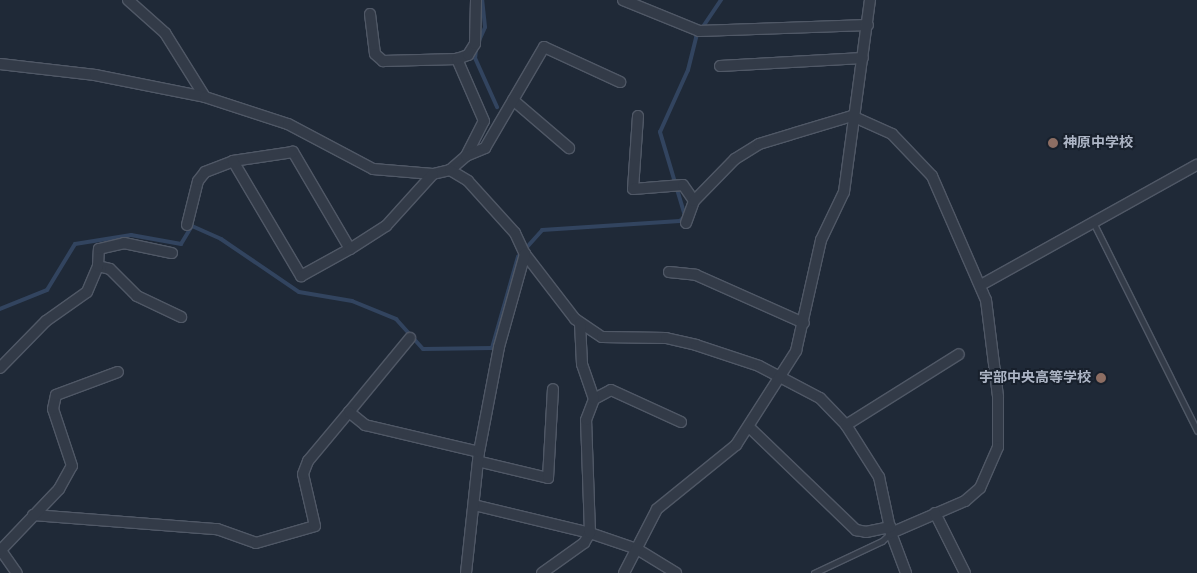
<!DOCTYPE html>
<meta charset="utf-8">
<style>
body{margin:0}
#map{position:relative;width:1197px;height:573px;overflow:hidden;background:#1f2937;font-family:"Nunito Sans","Noto Sans JP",sans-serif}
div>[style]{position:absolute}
.stream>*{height:4px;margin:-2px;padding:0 2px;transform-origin:2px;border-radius:2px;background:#32445f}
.roads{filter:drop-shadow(1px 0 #505866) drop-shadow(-1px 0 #505866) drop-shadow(0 1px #505866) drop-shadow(0 -1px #505866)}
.service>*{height:5px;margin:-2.5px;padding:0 2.5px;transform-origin:2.5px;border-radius:2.5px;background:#333b48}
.minor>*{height:10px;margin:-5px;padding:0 5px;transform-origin:5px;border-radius:5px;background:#333b48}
.dots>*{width:14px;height:14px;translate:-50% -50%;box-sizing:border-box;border:2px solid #18202c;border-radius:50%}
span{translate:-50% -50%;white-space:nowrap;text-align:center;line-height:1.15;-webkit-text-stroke:4px #18202c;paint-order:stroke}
.poi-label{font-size:14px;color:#adb5c5;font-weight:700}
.left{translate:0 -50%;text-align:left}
.right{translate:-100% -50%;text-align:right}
</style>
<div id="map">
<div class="stream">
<div style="left:478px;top:43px;width:17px;rotate:-66deg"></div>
<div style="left:485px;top:27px;width:27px;rotate:-96deg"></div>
<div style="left:476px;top:49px;width:9px;rotate:96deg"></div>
<div style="left:475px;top:58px;width:54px;rotate:65.8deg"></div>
<div style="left:0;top:309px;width:51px;rotate:-22deg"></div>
<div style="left:47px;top:290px;width:54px;rotate:-58.7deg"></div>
<div style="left:75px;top:244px;width:57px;rotate:-9.1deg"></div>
<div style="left:131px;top:235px;width:51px;rotate:10.2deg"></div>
<div style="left:181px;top:244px;width:21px;rotate:-59deg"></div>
<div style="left:192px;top:226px;width:32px;rotate:24deg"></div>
<div style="left:221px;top:239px;width:94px;rotate:34.2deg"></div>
<div style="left:299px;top:292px;width:54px;rotate:9.6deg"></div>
<div style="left:352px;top:301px;width:48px;rotate:22.2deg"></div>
<div style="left:396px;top:319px;width:40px;rotate:48deg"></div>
<div style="left:423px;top:349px;width:69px;rotate:-0.8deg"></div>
<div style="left:492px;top:348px;width:95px;rotate:-74.1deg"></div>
<div style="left:518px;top:257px;width:36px;rotate:-48deg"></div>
<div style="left:542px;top:230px;width:138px;rotate:-3.7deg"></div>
<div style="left:680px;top:221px;width:7px;rotate:-45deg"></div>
<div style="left:685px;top:216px;width:88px;rotate:-106.6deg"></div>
<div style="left:660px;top:132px;width:68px;rotate:-65.7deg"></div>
<div style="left:688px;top:70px;width:34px;rotate:-76deg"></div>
<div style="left:696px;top:37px;width:45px;rotate:-56deg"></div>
</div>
<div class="roads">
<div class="service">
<div style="left:1094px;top:224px;width:231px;rotate:63.5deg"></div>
<div style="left:814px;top:573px;width:75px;rotate:-25.2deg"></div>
<div style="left:882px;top:541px;width:12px;rotate:-42deg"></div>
</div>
<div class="minor">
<div style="left:128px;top:0;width:50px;rotate:41.7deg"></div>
<div style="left:165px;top:33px;width:75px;rotate:58deg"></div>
<div style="left:623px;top:0;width:82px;rotate:22.2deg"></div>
<div style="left:699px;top:31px;width:169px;rotate:-2deg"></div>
<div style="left:370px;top:14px;width:40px;rotate:82.9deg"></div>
<div style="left:375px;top:54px;width:11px;rotate:41deg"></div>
<div style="left:383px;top:61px;width:74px;rotate:-1.5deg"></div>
<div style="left:0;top:64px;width:96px;rotate:6.6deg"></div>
<div style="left:95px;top:75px;width:112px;rotate:11.3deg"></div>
<div style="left:205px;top:97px;width:87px;rotate:18deg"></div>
<div style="left:288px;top:124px;width:96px;rotate:27.9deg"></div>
<div style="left:373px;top:169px;width:60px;rotate:4.8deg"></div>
<div style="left:433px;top:174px;width:17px;rotate:-13deg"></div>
<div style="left:450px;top:170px;width:21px;rotate:-41deg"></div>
<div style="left:466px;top:156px;width:39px;rotate:-63deg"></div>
<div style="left:484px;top:121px;width:68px;rotate:-113.5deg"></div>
<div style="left:457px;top:59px;width:12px;rotate:-20deg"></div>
<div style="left:468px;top:55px;width:13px;rotate:-58deg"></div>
<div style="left:475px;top:44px;width:44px;rotate:-88.7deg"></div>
<div style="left:720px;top:66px;width:143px;rotate:-3.2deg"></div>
<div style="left:513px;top:100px;width:74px;rotate:40.6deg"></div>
<div style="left:638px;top:116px;width:73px;rotate:93.9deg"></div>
<div style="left:633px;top:189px;width:50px;rotate:-4.6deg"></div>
<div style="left:683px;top:185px;width:19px;rotate:55deg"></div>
<div style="left:466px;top:156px;width:21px;rotate:-23deg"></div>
<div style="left:485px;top:148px;width:117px;rotate:-59.7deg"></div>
<div style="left:544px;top:47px;width:84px;rotate:24.7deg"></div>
<div style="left:450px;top:170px;width:21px;rotate:31deg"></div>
<div style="left:468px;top:181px;width:70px;rotate:47.9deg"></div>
<div style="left:515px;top:233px;width:23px;rotate:65deg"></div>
<div style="left:525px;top:254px;width:82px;rotate:52.4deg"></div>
<div style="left:575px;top:319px;width:32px;rotate:34deg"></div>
<div style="left:602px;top:337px;width:64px;rotate:0.9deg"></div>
<div style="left:666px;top:338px;width:31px;rotate:13deg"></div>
<div style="left:696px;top:345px;width:66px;rotate:18.4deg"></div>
<div style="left:759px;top:366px;width:69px;rotate:27.7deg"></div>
<div style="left:820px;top:398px;width:37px;rotate:46deg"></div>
<div style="left:846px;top:425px;width:62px;rotate:57.6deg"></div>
<div style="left:879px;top:477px;width:57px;rotate:77.9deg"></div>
<div style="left:891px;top:533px;width:43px;rotate:69.4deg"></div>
<div style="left:686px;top:223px;width:23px;rotate:-70deg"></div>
<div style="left:694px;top:201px;width:59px;rotate:-45.7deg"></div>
<div style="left:735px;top:159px;width:28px;rotate:-32deg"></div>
<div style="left:759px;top:144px;width:97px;rotate:-16.8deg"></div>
<div style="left:852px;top:116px;width:44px;rotate:24.2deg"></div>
<div style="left:892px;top:134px;width:58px;rotate:46.4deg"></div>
<div style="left:932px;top:176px;width:135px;rotate:66.5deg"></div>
<div style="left:986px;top:300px;width:98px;rotate:82.9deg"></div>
<div style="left:998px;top:397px;width:50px;rotate:90deg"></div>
<div style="left:998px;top:447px;width:45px;rotate:113.7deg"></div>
<div style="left:980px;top:488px;width:20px;rotate:139deg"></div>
<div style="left:965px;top:501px;width:81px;rotate:156.6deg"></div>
<div style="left:187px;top:225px;width:45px;rotate:-76deg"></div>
<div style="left:198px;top:181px;width:11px;rotate:-52deg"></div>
<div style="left:205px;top:172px;width:30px;rotate:-21deg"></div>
<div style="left:350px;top:249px;width:113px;rotate:-120.4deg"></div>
<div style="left:293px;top:152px;width:61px;rotate:171.5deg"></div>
<div style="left:233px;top:161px;width:134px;rotate:59.4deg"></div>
<div style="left:301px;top:276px;width:56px;rotate:-28.9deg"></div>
<div style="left:350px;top:249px;width:43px;rotate:-32.6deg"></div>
<div style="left:386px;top:226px;width:70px;rotate:-47.9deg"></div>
<div style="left:98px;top:266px;width:12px;rotate:14deg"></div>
<div style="left:110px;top:269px;width:38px;rotate:45deg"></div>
<div style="left:137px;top:296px;width:49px;rotate:25.5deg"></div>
<div style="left:669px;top:272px;width:27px;rotate:6deg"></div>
<div style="left:696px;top:275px;width:118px;rotate:24deg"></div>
<div style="left:981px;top:285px;width:247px;rotate:-29.1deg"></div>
<div style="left:0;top:368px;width:66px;rotate:-45.6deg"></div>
<div style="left:46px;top:321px;width:50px;rotate:-35.3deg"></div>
<div style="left:87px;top:292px;width:28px;rotate:-67deg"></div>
<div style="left:98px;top:266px;width:17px;rotate:-87deg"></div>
<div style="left:99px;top:249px;width:26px;rotate:-13deg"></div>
<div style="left:124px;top:243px;width:49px;rotate:11.8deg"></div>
<div style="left:594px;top:399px;width:19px;rotate:-28deg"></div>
<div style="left:611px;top:390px;width:77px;rotate:24.6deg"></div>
<div style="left:349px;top:412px;width:96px;rotate:-50.5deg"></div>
<div style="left:846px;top:425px;width:133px;rotate:-32.1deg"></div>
<div style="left:749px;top:427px;width:149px;rotate:43.9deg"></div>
<div style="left:856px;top:530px;width:10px;rotate:11deg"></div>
<div style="left:866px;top:532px;width:25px;rotate:-12deg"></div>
<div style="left:481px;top:462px;width:69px;rotate:13.4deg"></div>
<div style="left:548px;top:478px;width:89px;rotate:-86.8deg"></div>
<div style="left:474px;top:505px;width:119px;rotate:13.6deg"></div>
<div style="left:590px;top:533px;width:50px;rotate:18.8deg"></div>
<div style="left:637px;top:549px;width:46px;rotate:31.6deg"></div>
<div style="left:935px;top:513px;width:67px;rotate:63.4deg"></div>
<div style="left:33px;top:515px;width:185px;rotate:4.4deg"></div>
<div style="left:217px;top:529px;width:41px;rotate:19.7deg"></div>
<div style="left:256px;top:543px;width:61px;rotate:-16.1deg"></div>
<div style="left:315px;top:526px;width:53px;rotate:-103deg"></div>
<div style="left:303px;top:474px;width:14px;rotate:-69deg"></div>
<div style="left:308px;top:461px;width:64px;rotate:-50.1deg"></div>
<div style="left:349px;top:412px;width:21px;rotate:39deg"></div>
<div style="left:365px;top:425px;width:117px;rotate:13.3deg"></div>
<div style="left:0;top:549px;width:29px;rotate:55deg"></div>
<div style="left:0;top:551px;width:86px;rotate:-46.4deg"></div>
<div style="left:59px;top:489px;width:26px;rotate:-61deg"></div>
<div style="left:72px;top:466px;width:60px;rotate:-108.4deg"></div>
<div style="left:53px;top:409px;width:14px;rotate:-78deg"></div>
<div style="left:56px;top:395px;width:66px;rotate:-20.4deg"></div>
<div style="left:466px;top:573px;width:122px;rotate:-83.9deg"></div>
<div style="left:479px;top:452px;width:107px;rotate:-79.2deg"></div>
<div style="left:499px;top:347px;width:97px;rotate:-74.4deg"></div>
<div style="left:542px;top:573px;width:52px;rotate:-35.5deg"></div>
<div style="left:584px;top:543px;width:12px;rotate:-59deg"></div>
<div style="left:590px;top:533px;width:113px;rotate:-92deg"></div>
<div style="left:586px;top:420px;width:22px;rotate:-69deg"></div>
<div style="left:594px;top:399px;width:37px;rotate:-109deg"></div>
<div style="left:582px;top:364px;width:41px;rotate:-92.8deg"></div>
<div style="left:624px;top:573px;width:72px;rotate:-62.7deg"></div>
<div style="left:657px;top:509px;width:102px;rotate:-39deg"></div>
<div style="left:736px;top:445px;width:112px;rotate:-57.4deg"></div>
<div style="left:796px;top:351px;width:114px;rotate:-77.3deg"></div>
<div style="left:821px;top:240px;width:53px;rotate:-64.4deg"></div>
<div style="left:844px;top:192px;width:194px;rotate:-82.3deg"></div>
</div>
</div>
<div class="dots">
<div style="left:1053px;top:143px;background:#8d6e63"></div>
<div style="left:1101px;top:378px;background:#8d6e63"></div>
</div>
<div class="poi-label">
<span class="left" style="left:1063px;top:143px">神原中学校</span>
<span class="right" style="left:1091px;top:378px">宇部中央高等学校</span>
</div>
</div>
